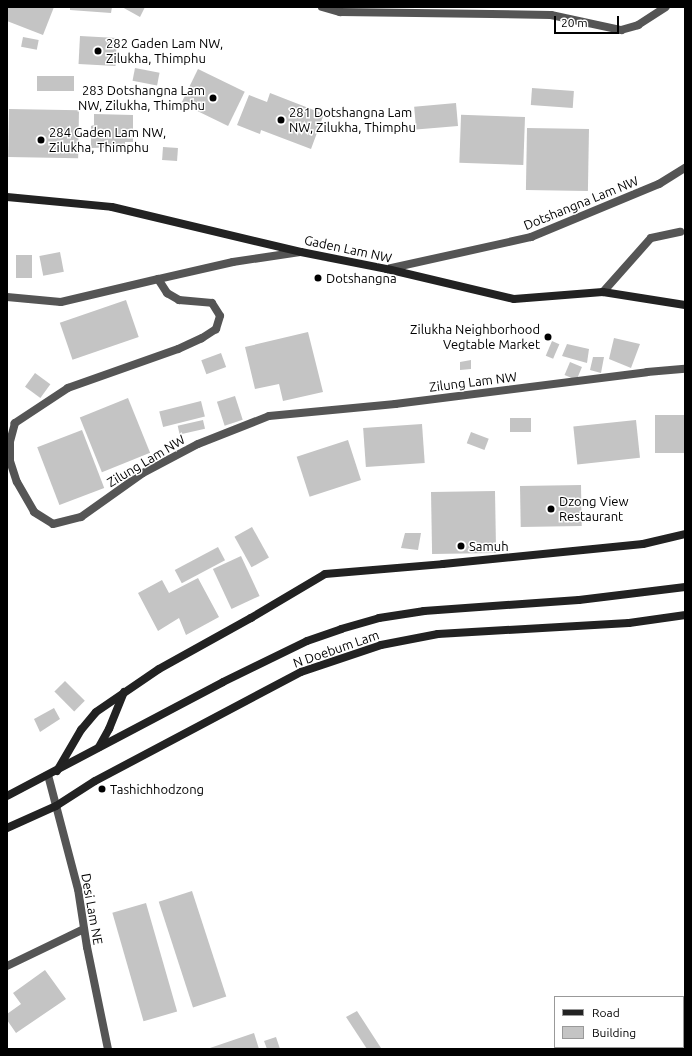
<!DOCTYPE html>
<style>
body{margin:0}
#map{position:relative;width:692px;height:1056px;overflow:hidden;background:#fff;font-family:Ubuntu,sans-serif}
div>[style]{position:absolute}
.building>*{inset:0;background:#c4c4c4;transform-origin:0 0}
.lane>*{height:8px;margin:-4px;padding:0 4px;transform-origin:4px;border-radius:4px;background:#555}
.street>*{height:8px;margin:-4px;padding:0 4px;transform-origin:4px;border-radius:4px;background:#555}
.secondary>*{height:8px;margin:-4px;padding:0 4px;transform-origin:4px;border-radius:4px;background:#222}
.dots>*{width:11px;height:11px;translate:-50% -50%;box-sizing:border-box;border:2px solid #fff;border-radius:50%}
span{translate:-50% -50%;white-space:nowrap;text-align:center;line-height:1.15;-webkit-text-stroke:3px #fff;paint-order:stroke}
.poi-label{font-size:13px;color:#000}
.left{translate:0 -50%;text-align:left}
.right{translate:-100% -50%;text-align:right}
.street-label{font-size:13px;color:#000}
.frame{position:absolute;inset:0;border:8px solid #000;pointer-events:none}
.legend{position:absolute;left:554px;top:996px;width:130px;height:52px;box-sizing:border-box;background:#fff;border:1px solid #999;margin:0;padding:5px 7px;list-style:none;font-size:12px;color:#000}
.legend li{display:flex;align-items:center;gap:8px;height:20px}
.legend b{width:20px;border:1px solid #999}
.scale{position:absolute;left:554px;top:16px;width:65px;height:18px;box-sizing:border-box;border:2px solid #000;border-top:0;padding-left:5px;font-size:12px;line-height:14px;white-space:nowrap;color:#000;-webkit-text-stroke:3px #fff;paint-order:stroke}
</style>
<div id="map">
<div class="building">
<div style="clip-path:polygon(7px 7px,54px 7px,43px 35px,7px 21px)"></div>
<div style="clip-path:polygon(70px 7px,112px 7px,111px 13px,70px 10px)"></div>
<div style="clip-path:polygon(122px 7px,145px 7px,140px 17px)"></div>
<div style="left:80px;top:36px;width:37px;height:28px;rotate:3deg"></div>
<div style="left:23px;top:37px;width:16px;height:10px;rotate:11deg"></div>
<div style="left:135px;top:68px;width:25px;height:13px;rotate:11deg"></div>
<div style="left:198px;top:69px;width:52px;height:38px;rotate:26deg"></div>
<div style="left:37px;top:76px;width:37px;height:15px"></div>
<div style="left:532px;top:88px;width:42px;height:17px;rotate:4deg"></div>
<div style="clip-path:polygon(270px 93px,324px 114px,311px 149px,261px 130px,260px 134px,237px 125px,249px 95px,267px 102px)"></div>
<div style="left:456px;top:103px;width:23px;height:42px;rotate:85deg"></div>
<div style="left:9px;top:109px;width:70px;height:48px;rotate:1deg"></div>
<div style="clip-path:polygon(94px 114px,133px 115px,133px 142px,125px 142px,125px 147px,91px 148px,91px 126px,94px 125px)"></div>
<div style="left:525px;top:117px;width:48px;height:64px;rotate:92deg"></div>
<div style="left:527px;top:128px;width:62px;height:62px;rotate:1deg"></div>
<div style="left:163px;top:147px;width:15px;height:13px;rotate:4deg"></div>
<div style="left:60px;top:252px;width:20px;height:21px;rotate:79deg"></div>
<div style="left:16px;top:255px;width:16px;height:23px"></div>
<div style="left:126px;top:300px;width:39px;height:70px;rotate:71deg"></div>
<div style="clip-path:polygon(308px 332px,323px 392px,283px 401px,279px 384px,255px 389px,245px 347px)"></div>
<div style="clip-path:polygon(614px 338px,640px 344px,631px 368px,609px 359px)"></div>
<div style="left:552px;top:341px;width:8px;height:16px;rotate:23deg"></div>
<div style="clip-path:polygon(567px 344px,589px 349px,587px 363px,562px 356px)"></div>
<div style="left:221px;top:353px;width:15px;height:21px;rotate:70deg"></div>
<div style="clip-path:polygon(593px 357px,604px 357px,601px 373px,590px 370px)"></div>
<div style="clip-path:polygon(471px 360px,471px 369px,460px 370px,460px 362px)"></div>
<div style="left:570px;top:362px;width:13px;height:14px;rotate:23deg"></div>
<div style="left:35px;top:373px;width:19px;height:17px;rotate:36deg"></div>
<div style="left:235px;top:396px;width:25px;height:19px;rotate:72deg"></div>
<div style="left:128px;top:398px;width:59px;height:52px;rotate:68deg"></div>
<div style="left:201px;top:401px;width:16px;height:43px;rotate:76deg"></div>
<div style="left:685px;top:415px;width:38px;height:30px;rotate:90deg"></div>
<div style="left:510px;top:418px;width:21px;height:14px"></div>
<div style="left:203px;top:420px;width:9px;height:26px;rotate:77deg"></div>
<div style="left:636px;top:420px;width:38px;height:63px;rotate:84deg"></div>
<div style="left:422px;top:424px;width:39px;height:59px;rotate:86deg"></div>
<div style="left:82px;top:430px;width:62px;height:48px;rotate:69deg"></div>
<div style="left:471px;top:432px;width:19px;height:12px;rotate:21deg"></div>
<div style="left:348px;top:440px;width:42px;height:54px;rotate:72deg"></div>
<div style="left:581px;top:485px;width:41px;height:61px;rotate:89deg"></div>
<div style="left:495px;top:491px;width:62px;height:64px;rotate:89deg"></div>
<div style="left:252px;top:527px;width:35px;height:20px;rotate:61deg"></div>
<div style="clip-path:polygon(405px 533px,421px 533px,418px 550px,401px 548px)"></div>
<div style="left:218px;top:547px;width:15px;height:49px;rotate:62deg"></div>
<div style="left:241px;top:556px;width:44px;height:31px;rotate:65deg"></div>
<div style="clip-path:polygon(198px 578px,219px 617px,186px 635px,179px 618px,158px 631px,138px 593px,162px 580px,169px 593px)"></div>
<div style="left:65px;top:681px;width:28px;height:15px;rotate:45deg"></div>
<div style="clip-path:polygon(54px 708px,60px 719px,40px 732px,34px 719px)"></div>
<div style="left:192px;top:891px;width:111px;height:35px;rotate:72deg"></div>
<div style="left:146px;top:903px;width:113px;height:35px;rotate:74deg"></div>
<div style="clip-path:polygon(45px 970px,66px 999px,16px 1033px,7px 1020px,7px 1014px,21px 1004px,13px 993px)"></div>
<div style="clip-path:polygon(357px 1011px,381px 1048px,380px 1049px,367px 1049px,346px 1017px)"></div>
<div style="clip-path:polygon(254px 1033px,259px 1049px,207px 1049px)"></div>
<div style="clip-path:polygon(276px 1037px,280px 1049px,267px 1049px,264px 1041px)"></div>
</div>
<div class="lane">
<div style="left:7px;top:297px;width:54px;rotate:5.3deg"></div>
<div style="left:61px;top:302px;width:100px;rotate:-13.3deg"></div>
<div style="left:48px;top:775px;width:118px;rotate:75.3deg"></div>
<div style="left:78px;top:889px;width:59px;rotate:81.2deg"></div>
<div style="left:87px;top:947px;width:104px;rotate:78.4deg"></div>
<div style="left:7px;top:966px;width:85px;rotate:-25.7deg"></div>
</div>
<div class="street">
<div style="left:322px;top:7px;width:19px;rotate:16deg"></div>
<div style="left:340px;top:12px;width:211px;rotate:0.8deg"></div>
<div style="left:551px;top:15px;width:72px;rotate:12.1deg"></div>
<div style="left:621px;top:30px;width:18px;rotate:-16deg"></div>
<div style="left:638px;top:25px;width:33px;rotate:-33deg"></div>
<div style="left:300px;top:252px;width:68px;rotate:171.5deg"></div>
<div style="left:233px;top:262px;width:77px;rotate:167.2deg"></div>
<div style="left:158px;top:279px;width:17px;rotate:57deg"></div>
<div style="left:167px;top:293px;width:14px;rotate:30deg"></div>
<div style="left:179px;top:300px;width:33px;rotate:5deg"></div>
<div style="left:212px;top:303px;width:15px;rotate:58deg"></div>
<div style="left:220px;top:316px;width:14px;rotate:107deg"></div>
<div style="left:216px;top:329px;width:17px;rotate:147deg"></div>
<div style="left:202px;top:338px;width:26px;rotate:155deg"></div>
<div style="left:178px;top:349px;width:117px;rotate:160.5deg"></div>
<div style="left:68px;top:388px;width:64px;rotate:146.6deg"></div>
<div style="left:15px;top:423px;width:20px;rotate:105deg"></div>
<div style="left:10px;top:442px;width:19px;rotate:90deg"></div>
<div style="left:10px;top:461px;width:22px;rotate:72deg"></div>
<div style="left:17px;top:482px;width:34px;rotate:60deg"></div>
<div style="left:34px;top:512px;width:22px;rotate:32deg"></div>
<div style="left:53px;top:524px;width:29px;rotate:-14deg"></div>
<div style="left:81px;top:517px;width:76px;rotate:-35.4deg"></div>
<div style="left:143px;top:473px;width:62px;rotate:-27.8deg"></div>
<div style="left:198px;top:444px;width:76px;rotate:-21.5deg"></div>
<div style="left:269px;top:416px;width:127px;rotate:-5.4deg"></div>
<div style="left:395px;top:404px;width:254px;rotate:-7.2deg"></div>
<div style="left:647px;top:372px;width:38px;rotate:-5deg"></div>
<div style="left:387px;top:269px;width:148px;rotate:-12.5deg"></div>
<div style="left:531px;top:237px;width:139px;rotate:-22.5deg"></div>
<div style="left:659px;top:184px;width:31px;rotate:-32deg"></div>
<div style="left:603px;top:292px;width:72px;rotate:-48.4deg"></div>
<div style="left:651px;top:238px;width:30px;rotate:-12deg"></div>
</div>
<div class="secondary">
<div style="left:7px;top:197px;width:105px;rotate:5.4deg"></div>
<div style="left:112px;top:207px;width:194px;rotate:13.4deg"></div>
<div style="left:301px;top:252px;width:88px;rotate:11.2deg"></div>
<div style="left:387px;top:269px;width:130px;rotate:13.3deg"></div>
<div style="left:514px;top:299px;width:89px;rotate:-4.5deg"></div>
<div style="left:603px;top:292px;width:83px;rotate:9deg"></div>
<div style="left:99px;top:747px;width:21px;rotate:-61deg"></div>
<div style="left:109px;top:729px;width:40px;rotate:-68deg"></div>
<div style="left:57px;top:771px;width:48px;rotate:-59.7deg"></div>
<div style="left:81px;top:730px;width:23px;rotate:-50deg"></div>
<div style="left:96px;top:712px;width:76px;rotate:-34.3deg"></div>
<div style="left:159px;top:669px;width:105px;rotate:-29deg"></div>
<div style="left:251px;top:618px;width:86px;rotate:-30.7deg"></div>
<div style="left:325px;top:574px;width:118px;rotate:-4.8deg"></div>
<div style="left:443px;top:564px;width:201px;rotate:-5.7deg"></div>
<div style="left:643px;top:544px;width:43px;rotate:-13.4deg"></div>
<div style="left:7px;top:796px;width:244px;rotate:-27.8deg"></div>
<div style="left:223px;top:682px;width:93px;rotate:-26deg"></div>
<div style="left:307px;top:641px;width:36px;rotate:-19deg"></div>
<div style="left:341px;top:629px;width:40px;rotate:-16deg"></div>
<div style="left:379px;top:618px;width:46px;rotate:-8.8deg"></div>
<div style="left:424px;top:611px;width:155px;rotate:-4.1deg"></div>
<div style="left:579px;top:600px;width:107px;rotate:-7deg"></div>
<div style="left:7px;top:828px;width:54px;rotate:-24.2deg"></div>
<div style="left:56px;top:806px;width:46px;rotate:-32.7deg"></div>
<div style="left:95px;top:781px;width:233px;rotate:-27.9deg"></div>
<div style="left:301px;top:672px;width:84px;rotate:-18.6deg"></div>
<div style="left:381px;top:645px;width:58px;rotate:-10.9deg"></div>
<div style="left:438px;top:634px;width:191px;rotate:-3.3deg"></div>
<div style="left:629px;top:623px;width:57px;rotate:-8.1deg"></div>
</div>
<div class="dots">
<div style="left:98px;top:51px;background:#000"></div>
<div style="left:213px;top:98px;background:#000"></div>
<div style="left:281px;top:120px;background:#000"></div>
<div style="left:41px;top:140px;background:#000"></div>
<div style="left:318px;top:278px;background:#000"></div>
<div style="left:548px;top:337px;background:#000"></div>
<div style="left:551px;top:509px;background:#000"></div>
<div style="left:461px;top:546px;background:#000"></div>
<div style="left:102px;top:789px;background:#000"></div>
</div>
<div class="poi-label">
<span class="left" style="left:106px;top:51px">282 Gaden Lam NW,<br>Zilukha, Thimphu</span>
<span class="right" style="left:205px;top:98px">283 Dotshangna Lam<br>NW, Zilukha, Thimphu</span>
<span class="left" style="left:289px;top:120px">281 Dotshangna Lam<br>NW, Zilukha, Thimphu</span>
<span class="left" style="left:49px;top:140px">284 Gaden Lam NW,<br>Zilukha, Thimphu</span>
<span class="left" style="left:326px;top:278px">Dotshangna</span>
<span class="right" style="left:540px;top:337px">Zilukha Neighborhood<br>Vegtable Market</span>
<span class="left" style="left:559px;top:509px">Dzong View<br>Restaurant</span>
<span class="left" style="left:469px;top:546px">Samuh</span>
<span class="left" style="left:110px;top:789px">Tashichhodzong</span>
</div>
<div class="street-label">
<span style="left:581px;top:203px;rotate:-22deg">Dotshangna Lam NW</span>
<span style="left:348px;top:249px;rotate:12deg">Gaden Lam NW</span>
<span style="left:473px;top:382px;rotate:-7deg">Zilung Lam NW</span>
<span style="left:146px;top:461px;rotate:-31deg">Zilung Lam NW</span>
<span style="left:336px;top:649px;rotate:-19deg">N Doebum Lam</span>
<span style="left:92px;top:909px;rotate:80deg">Desi Lam NE</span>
</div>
<div class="frame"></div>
<ul class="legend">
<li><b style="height:5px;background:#222"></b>Road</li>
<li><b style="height:11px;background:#c4c4c4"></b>Building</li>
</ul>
<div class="scale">20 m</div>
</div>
